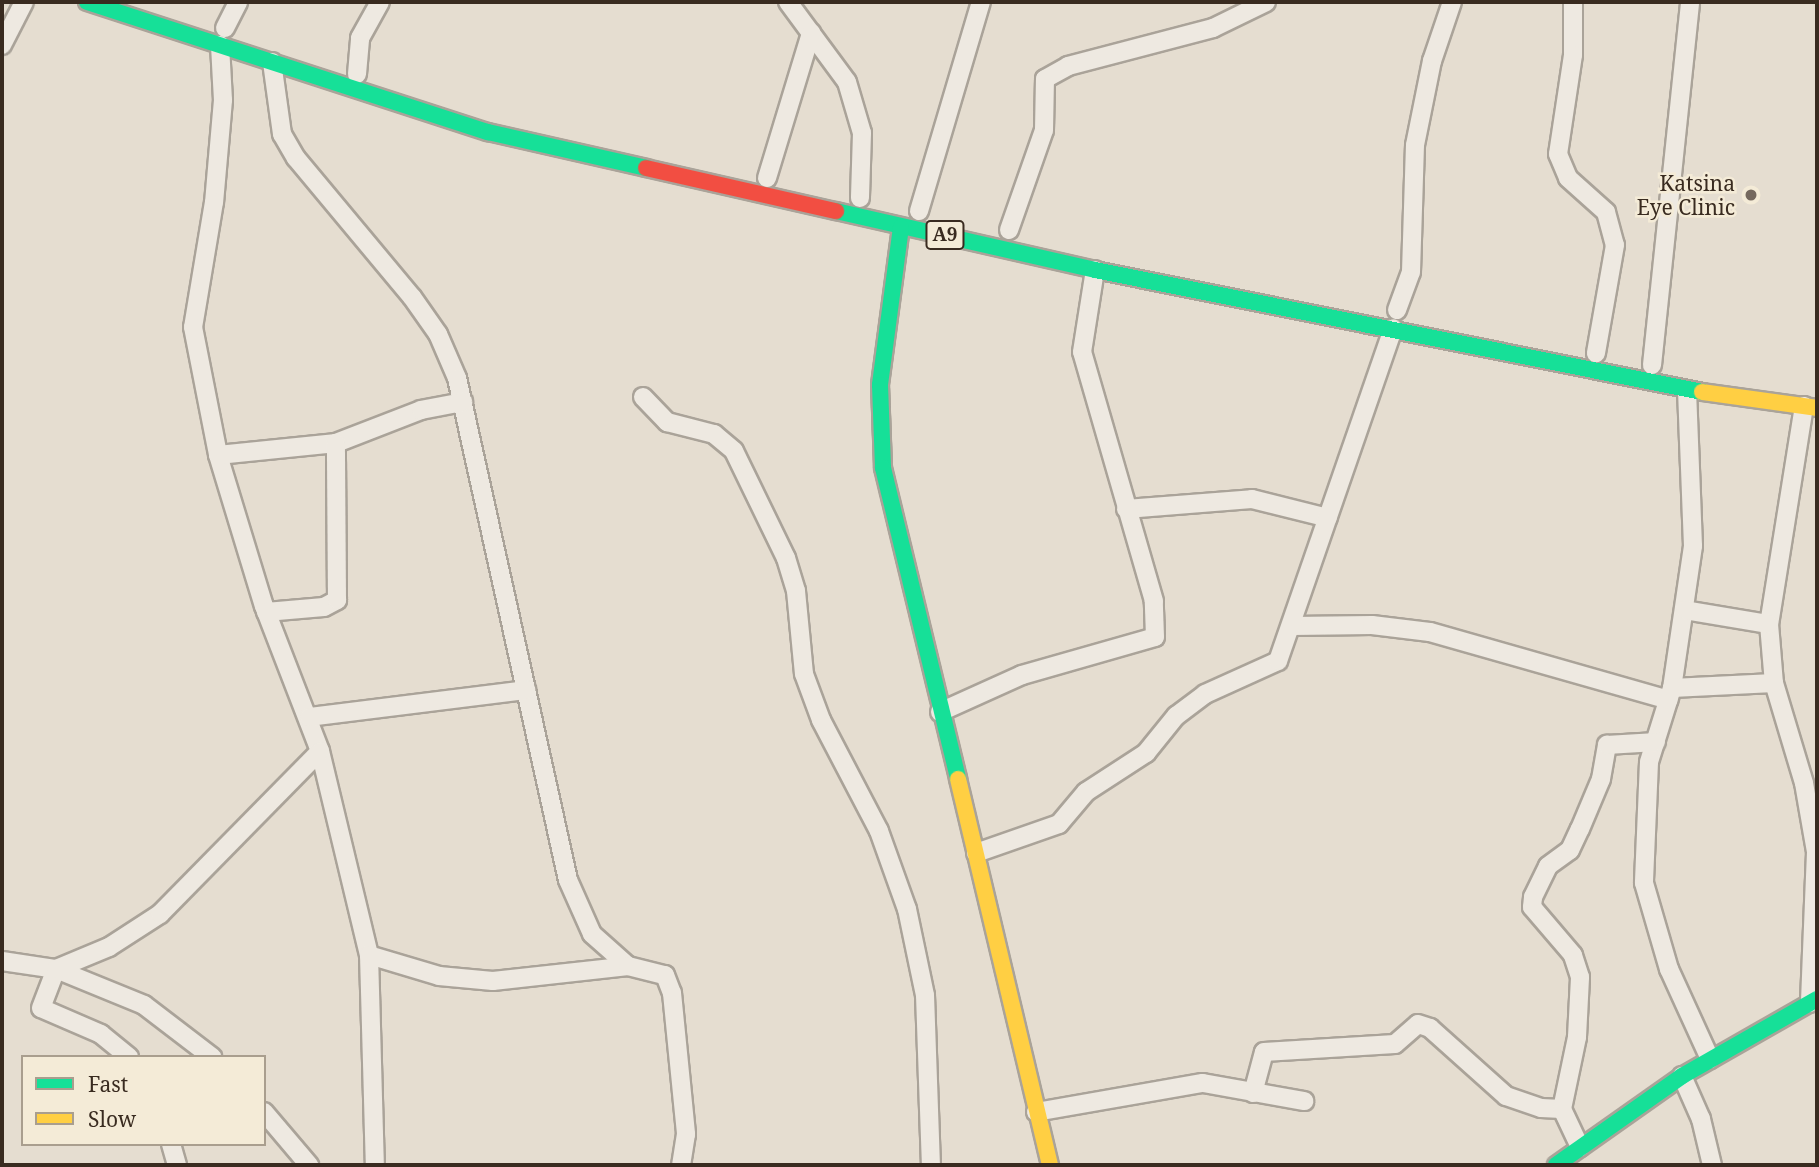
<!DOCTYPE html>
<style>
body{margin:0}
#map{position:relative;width:1819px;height:1167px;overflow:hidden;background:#e5ddd0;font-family:"Noto Serif",serif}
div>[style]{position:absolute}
.roads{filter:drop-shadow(2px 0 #aaa399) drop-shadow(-2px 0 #aaa399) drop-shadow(0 2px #aaa399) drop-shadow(0 -2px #aaa399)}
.street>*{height:18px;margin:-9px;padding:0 9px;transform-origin:9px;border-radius:9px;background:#eee9e1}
.fast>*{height:16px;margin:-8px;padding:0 8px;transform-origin:8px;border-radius:8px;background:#16e098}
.slow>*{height:16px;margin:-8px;padding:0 8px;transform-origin:8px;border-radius:8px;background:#ffcf43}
.jam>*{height:16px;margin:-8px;padding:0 8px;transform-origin:8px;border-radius:8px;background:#f24e42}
.dots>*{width:19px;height:19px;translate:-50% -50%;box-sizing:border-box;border:4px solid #f4ebd7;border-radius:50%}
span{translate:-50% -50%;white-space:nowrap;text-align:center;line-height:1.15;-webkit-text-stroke:5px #f4ebd7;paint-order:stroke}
.shield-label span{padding:2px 5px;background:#f4ebd7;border:2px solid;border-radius:5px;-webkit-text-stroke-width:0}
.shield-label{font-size:19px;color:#392b20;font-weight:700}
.poi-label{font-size:21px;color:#392b20}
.right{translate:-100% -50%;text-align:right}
.frame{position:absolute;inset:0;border:4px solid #392b20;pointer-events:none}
.legend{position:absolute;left:21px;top:1055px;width:245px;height:91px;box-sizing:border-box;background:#f4ebd7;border:2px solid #a99e8e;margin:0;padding:9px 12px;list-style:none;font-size:21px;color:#392b20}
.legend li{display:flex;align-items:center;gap:14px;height:35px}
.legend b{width:35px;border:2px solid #a99e8e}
</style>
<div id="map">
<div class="roads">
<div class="street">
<div style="left:788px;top:2px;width:99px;rotate:53.6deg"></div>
<div style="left:847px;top:82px;width:53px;rotate:73.6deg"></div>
<div style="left:862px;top:133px;width:65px;rotate:91.8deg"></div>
<div style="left:1573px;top:2px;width:53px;rotate:90deg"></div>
<div style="left:1573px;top:55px;width:100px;rotate:98.6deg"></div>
<div style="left:1558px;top:154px;width:26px;rotate:67deg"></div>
<div style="left:1568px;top:178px;width:51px;rotate:41.8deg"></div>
<div style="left:1606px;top:212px;width:34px;rotate:75deg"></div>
<div style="left:1615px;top:245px;width:110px;rotate:100deg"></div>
<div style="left:225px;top:28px;width:29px;rotate:-63deg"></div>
<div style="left:2px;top:45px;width:48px;rotate:-62.9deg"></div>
<div style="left:220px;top:45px;width:55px;rotate:86.9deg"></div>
<div style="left:223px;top:100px;width:102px;rotate:95deg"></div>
<div style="left:214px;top:202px;width:127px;rotate:99.5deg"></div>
<div style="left:193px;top:327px;width:130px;rotate:78.9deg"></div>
<div style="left:218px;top:455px;width:158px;rotate:73.1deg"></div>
<div style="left:264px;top:606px;width:155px;rotate:68.9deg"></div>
<div style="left:320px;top:751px;width:210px;rotate:76.5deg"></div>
<div style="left:369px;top:955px;width:210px;rotate:88.4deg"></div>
<div style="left:272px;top:62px;width:73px;rotate:82.1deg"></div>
<div style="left:282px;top:134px;width:28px;rotate:60deg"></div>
<div style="left:296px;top:158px;width:181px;rotate:50.2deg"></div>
<div style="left:412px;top:297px;width:45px;rotate:54.9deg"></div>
<div style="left:438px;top:334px;width:48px;rotate:66.6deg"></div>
<div style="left:457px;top:378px;width:514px;rotate:77.53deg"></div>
<div style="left:568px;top:880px;width:59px;rotate:66deg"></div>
<div style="left:592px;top:934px;width:48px;rotate:41.6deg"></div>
<div style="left:357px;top:74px;width:36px;rotate:-85deg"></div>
<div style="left:360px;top:38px;width:41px;rotate:-60.9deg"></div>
<div style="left:767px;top:178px;width:152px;rotate:-73.1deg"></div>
<div style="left:919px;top:211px;width:218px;rotate:-73.5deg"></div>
<div style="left:1009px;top:230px;width:106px;rotate:-70.7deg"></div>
<div style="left:1044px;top:130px;width:51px;rotate:-88.9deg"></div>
<div style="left:1045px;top:79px;width:26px;rotate:-29deg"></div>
<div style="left:1068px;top:66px;width:150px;rotate:-14.7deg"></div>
<div style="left:1213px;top:28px;width:59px;rotate:-26.1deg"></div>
<div style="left:1397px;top:310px;width:40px;rotate:-69.8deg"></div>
<div style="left:1411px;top:272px;width:127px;rotate:-88.2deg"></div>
<div style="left:1415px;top:145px;width:86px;rotate:-78.6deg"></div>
<div style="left:1432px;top:61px;width:62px;rotate:-71.3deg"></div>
<div style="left:1652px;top:365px;width:365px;rotate:-84deg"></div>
<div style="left:1687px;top:390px;width:156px;rotate:87.8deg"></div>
<div style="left:1693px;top:546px;width:144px;rotate:98.4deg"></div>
<div style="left:1672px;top:688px;width:77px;rotate:107.3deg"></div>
<div style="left:1649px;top:762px;width:121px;rotate:92.4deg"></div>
<div style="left:1644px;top:883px;width:90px;rotate:73.8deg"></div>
<div style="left:1669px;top:969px;width:99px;rotate:65.5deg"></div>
<div style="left:643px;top:397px;width:35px;rotate:46deg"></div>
<div style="left:667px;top:422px;width:49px;rotate:14.3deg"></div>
<div style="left:714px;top:434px;width:26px;rotate:40deg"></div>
<div style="left:734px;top:451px;width:119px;rotate:64.1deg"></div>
<div style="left:786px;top:558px;width:34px;rotate:73deg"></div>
<div style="left:796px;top:591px;width:83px;rotate:84.5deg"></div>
<div style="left:804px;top:674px;width:49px;rotate:69.7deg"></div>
<div style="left:821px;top:720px;width:125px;rotate:62.4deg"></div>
<div style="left:879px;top:831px;width:83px;rotate:70.3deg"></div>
<div style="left:907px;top:909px;width:88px;rotate:78.2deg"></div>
<div style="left:925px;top:995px;width:170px;rotate:88deg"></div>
<div style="left:1804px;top:406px;width:221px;rotate:99.1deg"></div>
<div style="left:1769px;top:624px;width:59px;rotate:85.2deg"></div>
<div style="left:1774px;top:683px;width:104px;rotate:73.3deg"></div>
<div style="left:1804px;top:783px;width:70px;rotate:80.1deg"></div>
<div style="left:1816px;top:852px;width:151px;rotate:92.3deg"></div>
<div style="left:218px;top:455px;width:119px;rotate:-5.8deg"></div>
<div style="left:336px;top:443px;width:91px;rotate:-21.2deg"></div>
<div style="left:421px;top:410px;width:43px;rotate:-10.8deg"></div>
<div style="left:1126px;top:509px;width:126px;rotate:-4.5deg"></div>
<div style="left:1252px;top:499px;width:78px;rotate:14deg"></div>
<div style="left:1685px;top:610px;width:85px;rotate:9.5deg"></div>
<div style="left:266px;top:612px;width:58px;rotate:-4.9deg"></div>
<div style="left:324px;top:607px;width:15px;rotate:-28deg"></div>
<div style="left:337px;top:600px;width:157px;rotate:-90.4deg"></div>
<div style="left:1292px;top:626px;width:80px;rotate:-0.7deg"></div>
<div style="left:1372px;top:625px;width:58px;rotate:6.9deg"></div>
<div style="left:1430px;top:632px;width:248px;rotate:15.9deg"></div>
<div style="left:1672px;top:688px;width:102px;rotate:-2.8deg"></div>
<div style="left:940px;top:712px;width:90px;rotate:-24.3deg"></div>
<div style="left:1022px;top:675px;width:138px;rotate:-15.9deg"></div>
<div style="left:1155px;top:637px;width:36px;rotate:-92deg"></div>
<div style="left:1154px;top:601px;width:259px;rotate:-106.1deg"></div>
<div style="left:1082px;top:352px;width:83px;rotate:-81deg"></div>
<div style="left:309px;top:717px;width:219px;rotate:-7.1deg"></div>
<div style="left:976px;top:853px;width:88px;rotate:-19.3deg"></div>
<div style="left:1059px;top:824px;width:42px;rotate:-49.8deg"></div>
<div style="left:1086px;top:792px;width:72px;rotate:-33deg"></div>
<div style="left:1146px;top:753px;width:48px;rotate:-51deg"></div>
<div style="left:1176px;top:716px;width:36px;rotate:-37deg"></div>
<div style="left:1205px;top:694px;width:80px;rotate:-24.3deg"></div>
<div style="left:1278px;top:661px;width:352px;rotate:-70.9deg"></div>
<div style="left:369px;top:955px;width:73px;rotate:16.7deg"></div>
<div style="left:439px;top:976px;width:54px;rotate:5.3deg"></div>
<div style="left:493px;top:981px;width:136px;rotate:-6.3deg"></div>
<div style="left:628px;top:966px;width:38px;rotate:14deg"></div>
<div style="left:665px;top:975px;width:19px;rotate:69deg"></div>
<div style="left:672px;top:993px;width:142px;rotate:84.3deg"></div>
<div style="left:686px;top:1134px;width:31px;rotate:99deg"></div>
<div style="left:2px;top:961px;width:55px;rotate:8.4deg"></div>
<div style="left:56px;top:969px;width:95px;rotate:22.2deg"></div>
<div style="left:144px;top:1005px;width:86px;rotate:37.4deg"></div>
<div style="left:129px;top:1057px;width:36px;rotate:-141deg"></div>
<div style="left:101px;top:1034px;width:65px;rotate:-156.6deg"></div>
<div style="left:41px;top:1008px;width:42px;rotate:-69deg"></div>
<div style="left:56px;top:969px;width:57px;rotate:-22.5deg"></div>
<div style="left:109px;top:947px;width:61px;rotate:-32.9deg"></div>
<div style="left:160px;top:914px;width:228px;rotate:-45.5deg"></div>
<div style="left:1682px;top:1076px;width:47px;rotate:66.2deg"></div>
<div style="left:1701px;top:1119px;width:47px;rotate:76.6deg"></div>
<div style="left:1253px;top:1093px;width:42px;rotate:-75deg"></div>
<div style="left:1264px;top:1052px;width:131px;rotate:-3.5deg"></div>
<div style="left:1395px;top:1044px;width:30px;rotate:-41deg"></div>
<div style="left:1418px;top:1024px;width:13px;rotate:18deg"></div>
<div style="left:1430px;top:1028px;width:102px;rotate:41.8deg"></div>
<div style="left:1506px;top:1096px;width:37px;rotate:19deg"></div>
<div style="left:1541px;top:1108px;width:21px;rotate:3deg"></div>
<div style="left:264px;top:1112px;width:70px;rotate:49.7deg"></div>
<div style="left:1036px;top:1112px;width:169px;rotate:-9.9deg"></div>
<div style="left:1203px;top:1083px;width:103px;rotate:10.1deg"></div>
<div style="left:171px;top:1144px;width:22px;rotate:74deg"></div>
<div style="left:1580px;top:1147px;width:42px;rotate:-115.3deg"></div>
<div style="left:1562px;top:1109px;width:74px;rotate:-78.2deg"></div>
<div style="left:1577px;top:1037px;width:60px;rotate:-87.1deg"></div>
<div style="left:1580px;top:977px;width:23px;rotate:-108deg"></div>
<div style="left:1573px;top:955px;width:63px;rotate:-130.5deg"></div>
<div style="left:1532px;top:907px;width:10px;rotate:-84deg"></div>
<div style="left:1533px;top:897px;width:34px;rotate:-64deg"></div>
<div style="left:1548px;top:866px;width:27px;rotate:-36deg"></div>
<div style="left:1570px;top:850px;width:23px;rotate:-65deg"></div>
<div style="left:1580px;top:829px;width:54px;rotate:-67.2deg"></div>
<div style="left:1601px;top:779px;width:35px;rotate:-80deg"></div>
<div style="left:1607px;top:745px;width:49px;rotate:-3.5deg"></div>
</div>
<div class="fast">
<div style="left:87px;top:2px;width:422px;rotate:18deg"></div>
<div style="left:488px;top:132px;width:162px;rotate:12.8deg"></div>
<div style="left:836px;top:211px;width:266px;rotate:12.8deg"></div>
<div style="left:1095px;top:270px;width:619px;rotate:11.36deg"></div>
<div style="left:901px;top:227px;width:159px;rotate:97.6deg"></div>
<div style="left:880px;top:385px;width:83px;rotate:87.9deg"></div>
<div style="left:883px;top:468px;width:320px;rotate:76.4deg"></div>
<div style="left:1556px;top:1165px;width:154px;rotate:-35.2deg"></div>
<div style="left:1682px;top:1076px;width:155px;rotate:-29.7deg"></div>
</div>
<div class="slow">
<div style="left:1702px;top:392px;width:116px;rotate:7.9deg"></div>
<div style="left:958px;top:779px;width:397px;rotate:76.6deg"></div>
</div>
<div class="jam">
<div style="left:646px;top:168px;width:195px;rotate:12.8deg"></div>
</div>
</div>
<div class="dots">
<div style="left:1751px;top:195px;background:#75695e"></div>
</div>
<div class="shield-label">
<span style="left:945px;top:235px">A9</span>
</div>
<div class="poi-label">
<span class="right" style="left:1735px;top:195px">Katsina<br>Eye Clinic</span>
</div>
<div class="frame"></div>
<ul class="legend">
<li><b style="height:9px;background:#16e098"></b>Fast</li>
<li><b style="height:9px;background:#ffcf43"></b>Slow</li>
</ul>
</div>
